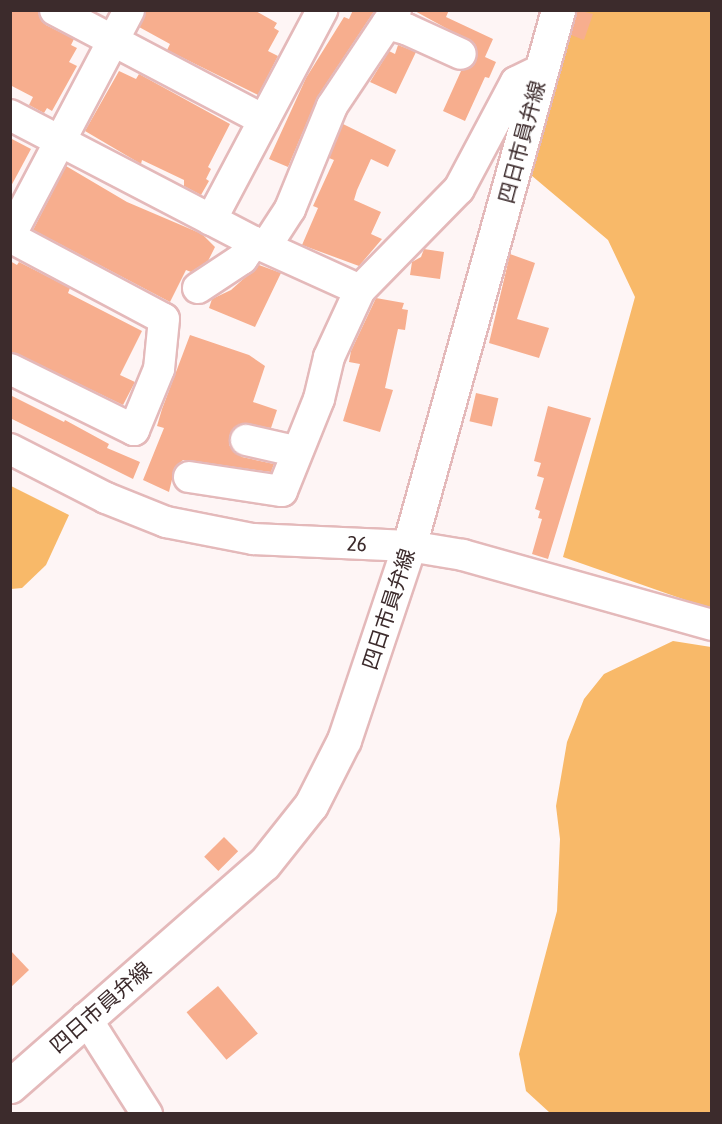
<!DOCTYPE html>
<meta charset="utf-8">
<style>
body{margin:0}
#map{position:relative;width:722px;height:1124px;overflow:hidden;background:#fef5f5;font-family:"Asap Condensed","Noto Sans JP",sans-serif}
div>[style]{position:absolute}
.forest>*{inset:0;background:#f8b969}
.building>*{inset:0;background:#f7ae8e;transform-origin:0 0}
.roads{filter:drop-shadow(2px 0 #e4b9ba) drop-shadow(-2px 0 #e4b9ba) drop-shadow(0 2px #e4b9ba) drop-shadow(0 -2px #e4b9ba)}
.minor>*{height:30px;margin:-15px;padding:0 15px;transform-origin:15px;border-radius:15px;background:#fff}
.major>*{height:33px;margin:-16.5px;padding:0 16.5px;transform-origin:16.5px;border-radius:16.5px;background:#fff}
span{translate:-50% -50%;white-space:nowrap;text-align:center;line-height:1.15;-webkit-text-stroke:4.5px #fff;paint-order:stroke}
.street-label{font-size:21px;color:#3c2b2c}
.frame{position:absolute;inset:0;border:12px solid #3c2b2c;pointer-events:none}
</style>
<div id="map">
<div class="forest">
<div style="clip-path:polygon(579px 11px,711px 11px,711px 609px,563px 557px,635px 297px,608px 240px,525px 170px)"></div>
<div style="clip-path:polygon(11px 486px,69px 515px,46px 565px,22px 588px,11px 589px)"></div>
<div style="clip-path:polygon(673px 641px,711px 647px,711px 1113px,549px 1112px,526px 1091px,519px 1054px,557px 911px,560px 839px,556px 806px,567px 742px,584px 699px,604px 674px)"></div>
</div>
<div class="building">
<div style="clip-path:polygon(10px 10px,38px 10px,46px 25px,74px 39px,71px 45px,77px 48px,69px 62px,77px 66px,52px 111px,47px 108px,44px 113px,29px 105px,33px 97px,10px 85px)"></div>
<div style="clip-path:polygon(146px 10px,254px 10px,277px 23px,274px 28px,279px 31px,268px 51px,278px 56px,258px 95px,167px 50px,170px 44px,139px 27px)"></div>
<div style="clip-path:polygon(353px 10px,375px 10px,318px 96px,288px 167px,269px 159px,306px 78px,344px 17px,349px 19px)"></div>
<div style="clip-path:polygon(413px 10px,449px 10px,446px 17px,493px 39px,485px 57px,496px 62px,489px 78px,485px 77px,465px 121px,443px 111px,461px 71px,476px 62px,475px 44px)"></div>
<div style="clip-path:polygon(577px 10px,593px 14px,584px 40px,571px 35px)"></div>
<div style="clip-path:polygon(398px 45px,416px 52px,396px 94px,370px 82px,389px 51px,395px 54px)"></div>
<div style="clip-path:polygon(119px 71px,136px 79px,139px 74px,230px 124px,208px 167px,211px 169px,206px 179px,209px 181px,201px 195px,184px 186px,184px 180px,142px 160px,141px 164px,85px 131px)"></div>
<div style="clip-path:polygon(343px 124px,396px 150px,388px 167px,371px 159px,357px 190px,354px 200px,381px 212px,371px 234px,382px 239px,359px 266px,302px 245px,318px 208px,313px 206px,334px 160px,329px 158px)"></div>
<div style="clip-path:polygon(10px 138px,31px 149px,10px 188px)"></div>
<div style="clip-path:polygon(66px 166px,127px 202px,202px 234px,215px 247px,208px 261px,191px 272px,186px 270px,170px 302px,33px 230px)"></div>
<div style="clip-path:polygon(424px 249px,444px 252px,440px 279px,410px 275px,412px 262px,421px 257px)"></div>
<div style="clip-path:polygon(510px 254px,535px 263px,517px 319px,549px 328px,539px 358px,489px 343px)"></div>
<div style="clip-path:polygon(10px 261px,17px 265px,19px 262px,70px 288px,68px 293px,142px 331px,120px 375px,135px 382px,123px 405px,10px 351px)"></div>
<div style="clip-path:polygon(259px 265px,281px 273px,255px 327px,209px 308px,212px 299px,231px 290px)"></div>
<div style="clip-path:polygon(376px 298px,404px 303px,402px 309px,408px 310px,405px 330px,398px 329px,385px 388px,393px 390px,380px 432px,343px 421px,360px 364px,349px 362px,351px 351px)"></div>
<div style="clip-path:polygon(190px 335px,249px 355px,265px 366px,253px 402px,277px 410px,271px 428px,240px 424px,229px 436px,229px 445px,242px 457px,274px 464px,271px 472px,183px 460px,175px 467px,169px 492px,143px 480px,164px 428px,157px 426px,162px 409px)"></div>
<div style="left:476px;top:393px;width:23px;height:29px;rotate:13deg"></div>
<div style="clip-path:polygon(10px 395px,64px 422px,65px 420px,109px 444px,107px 448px,140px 462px,133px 479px,10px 418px)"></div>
<div style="clip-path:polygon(548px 406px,591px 418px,548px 559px,532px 554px,542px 519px,538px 518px,540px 511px,535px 509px,544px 478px,537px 476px,541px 463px,534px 461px)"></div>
<div style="left:224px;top:837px;width:20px;height:28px;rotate:45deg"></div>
<div style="clip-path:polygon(10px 950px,29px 970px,10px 988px)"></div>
<div style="left:218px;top:986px;width:62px;height:41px;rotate:50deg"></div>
</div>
<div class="roads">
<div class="minor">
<div style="left:55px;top:10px;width:236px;rotate:27.8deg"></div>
<div style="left:387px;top:24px;width:20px;rotate:15deg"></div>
<div style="left:406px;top:29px;width:60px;rotate:24.4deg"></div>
<div style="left:10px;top:115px;width:275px;rotate:27.5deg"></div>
<div style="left:254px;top:242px;width:116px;rotate:24.4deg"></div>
<div style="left:360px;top:290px;width:141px;rotate:-45.6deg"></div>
<div style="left:459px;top:189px;width:121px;rotate:-62deg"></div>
<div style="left:516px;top:82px;width:28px;rotate:-26deg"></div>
<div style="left:211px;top:220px;width:238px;rotate:-62.1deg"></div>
<div style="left:10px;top:236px;width:255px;rotate:-62.2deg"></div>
<div style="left:10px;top:237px;width:174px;rotate:28deg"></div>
<div style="left:164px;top:319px;width:50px;rotate:95.7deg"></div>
<div style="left:159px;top:369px;width:66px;rotate:112.3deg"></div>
<div style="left:134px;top:430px;width:138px;rotate:-153.8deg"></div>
<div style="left:266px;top:246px;width:44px;rotate:-57deg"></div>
<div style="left:290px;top:209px;width:111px;rotate:-67.8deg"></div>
<div style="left:332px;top:106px;width:115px;rotate:-56.3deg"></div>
<div style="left:198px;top:288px;width:53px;rotate:-33.4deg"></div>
<div style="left:242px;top:259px;width:21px;rotate:-55deg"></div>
<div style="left:246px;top:440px;width:50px;rotate:12.7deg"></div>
<div style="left:10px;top:449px;width:108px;rotate:27deg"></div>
<div style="left:106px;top:498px;width:65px;rotate:21.8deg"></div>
<div style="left:166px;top:522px;width:89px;rotate:11.1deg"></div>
<div style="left:253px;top:539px;width:156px;rotate:2.6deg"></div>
<div style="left:409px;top:546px;width:55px;rotate:9.5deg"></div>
<div style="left:463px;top:555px;width:259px;rotate:15.7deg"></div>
<div style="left:189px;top:477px;width:94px;rotate:8.6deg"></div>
<div style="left:282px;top:491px;width:99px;rotate:-68.1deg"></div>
<div style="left:319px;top:399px;width:43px;rotate:-76.6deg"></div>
<div style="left:329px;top:357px;width:74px;rotate:-65.2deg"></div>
<div style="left:86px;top:1018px;width:114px;rotate:57.6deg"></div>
</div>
<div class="major">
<div style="left:10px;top:1086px;width:337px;rotate:-41.2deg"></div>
<div style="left:264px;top:864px;width:75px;rotate:-51.5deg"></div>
<div style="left:311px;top:805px;width:73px;rotate:-63.1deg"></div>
<div style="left:344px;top:740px;width:205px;rotate:-71.5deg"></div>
<div style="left:409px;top:546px;width:556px;rotate:-74.46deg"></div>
</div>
</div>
<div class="street-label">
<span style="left:521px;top:142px;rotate:-75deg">四日市員弁線</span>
<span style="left:357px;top:543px;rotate:3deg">26</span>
<span style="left:388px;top:609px;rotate:-72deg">四日市員弁線</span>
<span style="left:100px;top:1007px;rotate:-41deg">四日市員弁線</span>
</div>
<div class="frame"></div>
</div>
